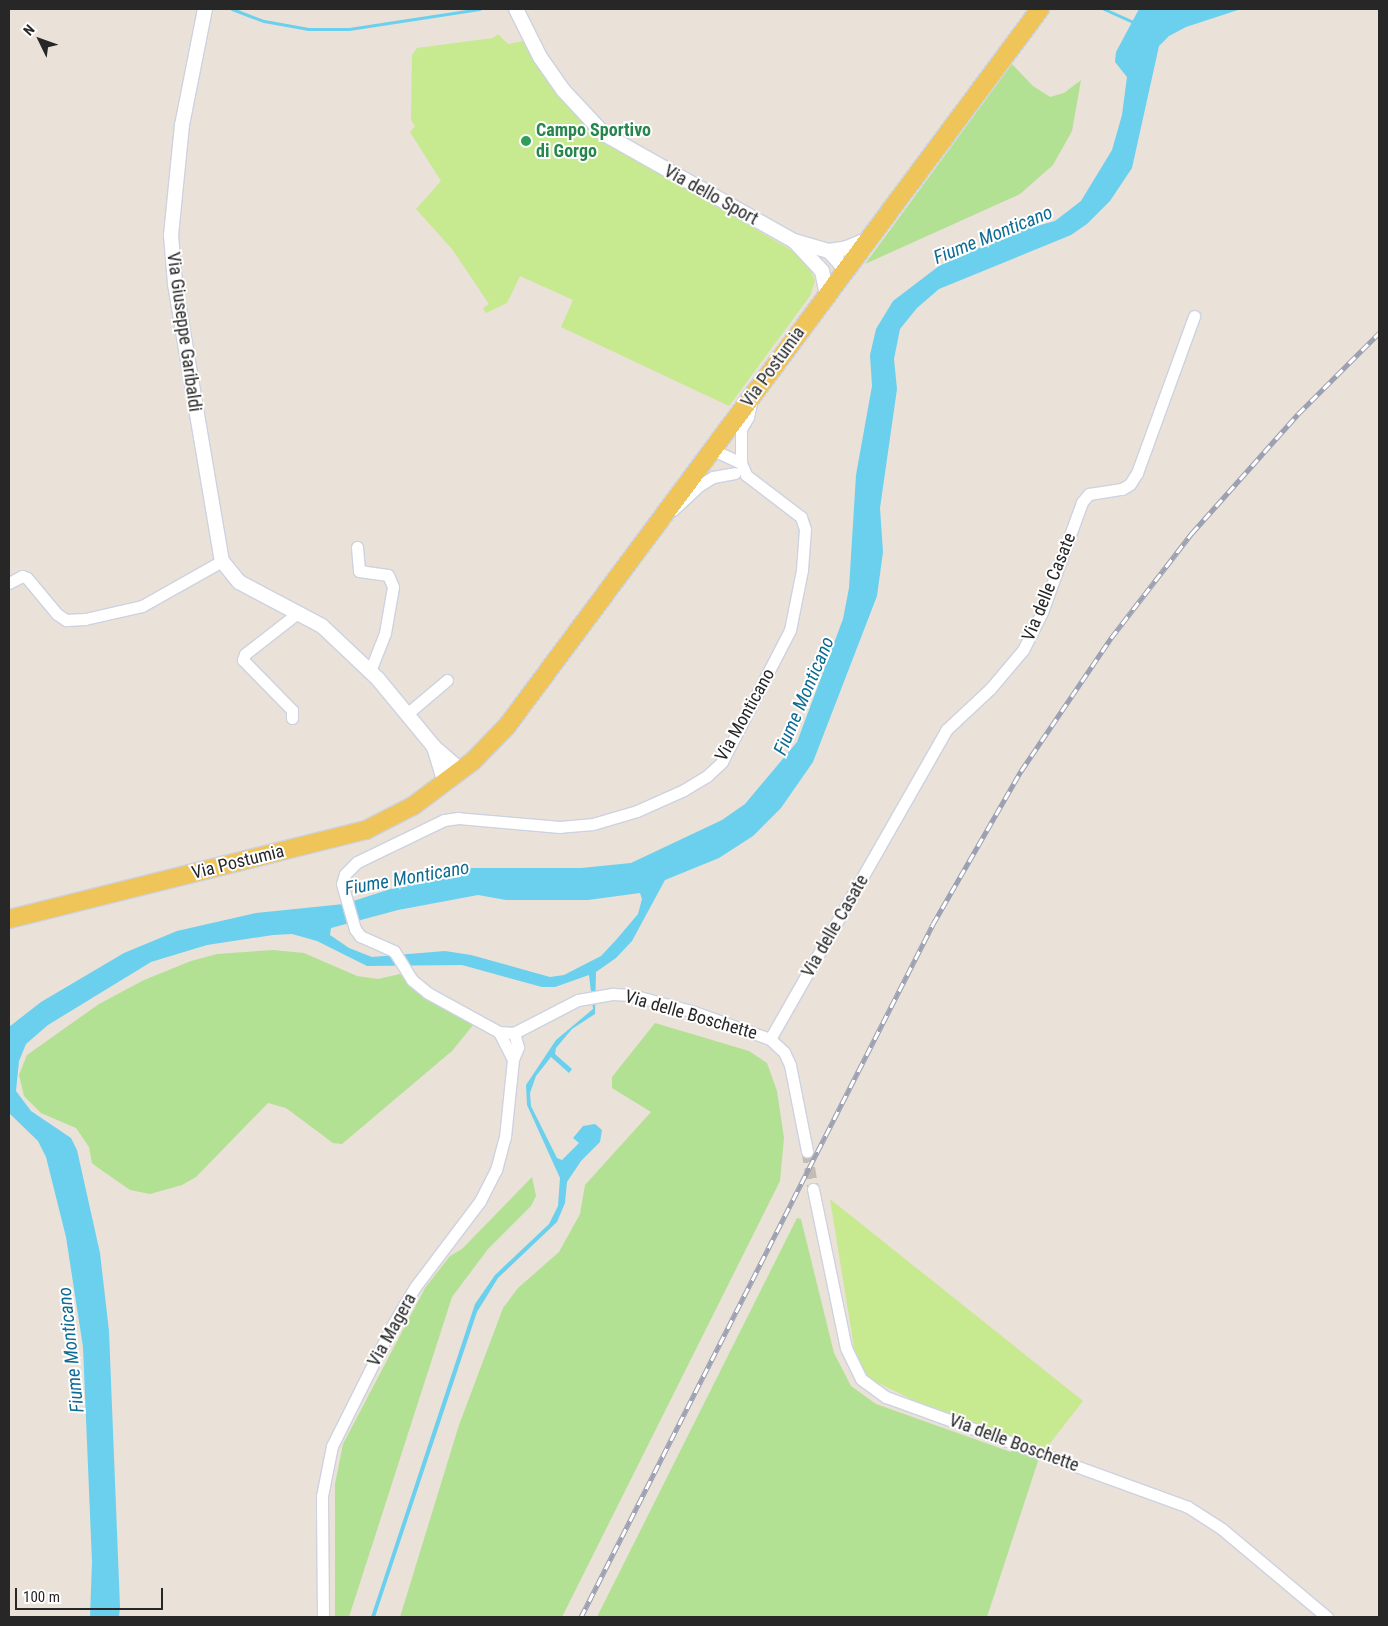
<!DOCTYPE html>
<style>
body{margin:0}
#map{position:relative;width:1388px;height:1626px;overflow:hidden;background:#eae1d8;font-family:"Roboto Condensed",sans-serif}
div>[style]{position:absolute}
.green>*{inset:0;background:#b2e194}
.pitch>*{inset:0;background:#c7e98f}
.water>*{inset:0;background:#6ad0ed}
.stream>*{height:3px;margin:-1.5px;padding:0 1.5px;transform-origin:1.5px;border-radius:1.5px;background:#6ad0ed}
.minor-tunnel>*{height:11px;margin-top:-5.5px;transform-origin:0;background:repeating-linear-gradient(90deg,#c3bcb5 0 11px,transparent 0 16.5px)}
.roads{filter:drop-shadow(1px 0 #cdd2e0) drop-shadow(-1px 0 #cdd2e0) drop-shadow(0 1px #cdd2e0) drop-shadow(0 -1px #cdd2e0)}
.minor>*{height:11px;margin:-5.5px;padding:0 5.5px;transform-origin:5.5px;border-radius:5.5px;background:#fff}
.tertiary>*{height:14px;margin:-7px;padding:0 7px;transform-origin:7px;border-radius:7px;background:#fff}
.primary>*{height:18px;margin:-9px;padding:0 9px;transform-origin:9px;border-radius:9px;background:#efc458}
.rail>*{height:5px;margin-top:-2.5px;transform-origin:0;background:repeating-linear-gradient(90deg,#fff 0 9px,#9ba0b2 0 18px);box-sizing:border-box;border-block:1px solid #9ba0b2}
.dots>*{width:14px;height:14px;translate:-50% -50%;box-sizing:border-box;border:2px solid #fff;border-radius:50%}
span{translate:-50% -50%;white-space:nowrap;text-align:center;line-height:1.15;-webkit-text-stroke:4px #fff;paint-order:stroke}
.leisure-label{font-size:18px;color:#27864d;font-weight:700}
.left{translate:0 -50%;text-align:left}
.street-label{font-size:18px;color:#272727}
.water-label{font-size:19px;color:#0e6c94;font-style:italic}
.frame{position:absolute;inset:0;border:10px solid #272727;pointer-events:none}
.north{position:absolute;left:15px;top:15px;width:50px;height:50px;-webkit-text-stroke:4px #fff;paint-order:stroke;rotate:312deg;font-size:14px;font-weight:700;line-height:20px;text-align:center;color:#272727}
.north::after{content:'';display:block;margin:auto;width:18px;height:22px;background:#272727;clip-path:polygon(50% 0,100% 100%,50% 72%,0 100%)}
.scale{position:absolute;left:15px;top:1588px;width:148px;height:22px;box-sizing:border-box;border:2px solid #272727;border-top:0;padding-left:6px;font-size:15px;line-height:18px;white-space:nowrap;color:#272727;-webkit-text-stroke:4px #fff;paint-order:stroke}
</style>
<div id="map">
<div class="green">
<div style="clip-path:polygon(1012px 64px,1033px 86px,1050px 97px,1064px 93px,1081px 80px,1072px 131px,1053px 165px,1020px 194px,865px 264px)"></div>
<div style="clip-path:polygon(273px 950px,304px 953px,357px 976px,378px 979px,400px 974px,423px 996px,473px 1025px,452px 1051px,342px 1144px,333px 1143px,286px 1108px,268px 1103px,196px 1177px,182px 1185px,150px 1194px,130px 1190px,97px 1167px,92px 1163px,89px 1147px,76px 1128px,41px 1113px,24px 1096px,19px 1075px,27px 1055px,99px 1004px,144px 980px,191px 961px,217px 954px)"></div>
<div style="clip-path:polygon(655px 1023px,749px 1051px,767px 1063px,777px 1091px,784px 1138px,780px 1181px,562px 1617px,400px 1617px,459px 1425px,503px 1308px,518px 1288px,559px 1252px,580px 1214px,585px 1185px,651px 1112px,612px 1088px,612px 1077px)"></div>
<div style="clip-path:polygon(532px 1177px,536px 1196px,531px 1206px,488px 1249px,452px 1297px,349px 1617px,335px 1617px,335px 1484px,343px 1444px,425px 1288px,450px 1256px,462px 1249px)"></div>
<div style="clip-path:polygon(797px 1218px,801px 1219px,834px 1353px,851px 1386px,876px 1404px,1011px 1452px,1013px 1449px,1039px 1458px,987px 1617px,597px 1617px)"></div>
</div>
<div class="pitch">
<div style="clip-path:polygon(498px 34px,508px 44px,524px 41px,621px 151px,800px 255px,810px 268px,815px 281px,810px 296px,729px 406px,561px 327px,573px 300px,520px 276px,507px 303px,486px 313px,483px 308px,489px 304px,452px 249px,416px 209px,441px 181px,410px 132px,415px 126px,411px 120px,412px 55px,417px 48px,493px 38px)"></div>
<div style="clip-path:polygon(830px 1199px,1083px 1401px,1047px 1447px,1043px 1449px,911px 1399px,868px 1378px,856px 1360px)"></div>
</div>
<div class="water">
<div style="clip-path:polygon(evenodd,1139px 9px,1241px 9px,1186px 27px,1169px 36px,1159px 46px,1132px 168px,1110px 201px,1087px 224px,1071px 235px,939px 289px,917px 308px,900px 329px,894px 359px,897px 389px,880px 508px,883px 552px,877px 596px,813px 762px,781px 808px,753px 836px,719px 858px,665px 880px,632px 941px,616px 958px,596px 972px,595px 1014px,572px 1029px,556px 1048px,555px 1054px,572px 1069px,569px 1073px,551px 1057px,536px 1076px,530px 1093px,531px 1106px,557px 1158px,562px 1160px,579px 1143px,573px 1138px,583px 1126px,595px 1124px,602px 1130px,600px 1142px,581px 1161px,567px 1182px,565px 1203px,557px 1222px,498px 1278px,477px 1312px,375px 1617px,371px 1617px,475px 1304px,495px 1275px,549px 1224px,558px 1206px,560px 1178px,527px 1105px,526px 1085px,556px 1040px,593px 1009px,589px 975px,555px 987px,542px 987px,462px 965px,367px 966px,317px 941px,292px 934px,273px 935px,207px 945px,151px 962px,48px 1025px,26px 1044px,19px 1061px,16px 1091px,31px 1111px,71px 1138px,77px 1150px,100px 1253px,109px 1331px,120px 1607px,119px 1617px,90px 1617px,92px 1562px,83px 1347px,66px 1237px,46px 1157px,38px 1141px,9px 1113px,9px 1027px,41px 1002px,124px 953px,177px 931px,256px 913px,344px 904px,456px 868px,581px 868px,631px 863px,722px 820px,745px 804px,797px 742px,843px 619px,849px 588px,856px 475px,872px 386px,870px 355px,876px 329px,893px 301px,939px 266px,1015px 232px,1055px 221px,1081px 201px,1112px 150px,1122px 115px,1127px 77px,1115px 62px,1116px 52px,1139px 9px,640px 893px,642px 899px,638px 914px,616px 940px,601px 956px,564px 975px,550px 977px,471px 955px,445px 951px,372px 957px,349px 948px,330px 935px,331px 928px,398px 910px,478px 895px,506px 900px,588px 900px,640px 893px)"></div>
</div>
<div class="stream">
<div style="left:232px;top:9px;width:34px;rotate:21deg"></div>
<div style="left:264px;top:21px;width:45px;rotate:10.3deg"></div>
<div style="left:308px;top:29px;width:41px"></div>
<div style="left:349px;top:29px;width:132px;rotate:-8.7deg"></div>
<div style="left:1104px;top:9px;width:34px;rotate:24deg"></div>
</div>
<div class="minor-tunnel">
<div style="left:807px;top:1151px;width:38px;rotate:81deg"></div>
</div>
<div class="roads">
<div class="minor">
<div style="left:713px;top:450px;width:31px;rotate:25deg"></div>
<div style="left:741px;top:463px;width:13px;rotate:67deg"></div>
<div style="left:746px;top:475px;width:69px;rotate:37.4deg"></div>
<div style="left:801px;top:517px;width:13px;rotate:72deg"></div>
<div style="left:805px;top:529px;width:41px;rotate:94.2deg"></div>
<div style="left:802px;top:570px;width:61px;rotate:101.3deg"></div>
<div style="left:790px;top:630px;width:148px;rotate:117.3deg"></div>
<div style="left:722px;top:762px;width:21px;rotate:137deg"></div>
<div style="left:707px;top:776px;width:27px;rotate:149deg"></div>
<div style="left:684px;top:790px;width:51px;rotate:155.9deg"></div>
<div style="left:637px;top:811px;width:46px;rotate:163.5deg"></div>
<div style="left:593px;top:824px;width:33px;rotate:175deg"></div>
<div style="left:560px;top:827px;width:102px;rotate:-175deg"></div>
<div style="left:458px;top:818px;width:14px;rotate:172deg"></div>
<div style="left:444px;top:820px;width:97px;rotate:154.2deg"></div>
<div style="left:357px;top:862px;width:17px;rotate:135deg"></div>
<div style="left:345px;top:874px;width:10px;rotate:107deg"></div>
<div style="left:342px;top:884px;width:47px;rotate:73.9deg"></div>
<div style="left:355px;top:929px;width:9px;rotate:54deg"></div>
<div style="left:360px;top:936px;width:37px;rotate:24deg"></div>
<div style="left:394px;top:951px;width:34px;rotate:58deg"></div>
<div style="left:412px;top:980px;width:21px;rotate:39deg"></div>
<div style="left:428px;top:993px;width:81px;rotate:28.8deg"></div>
<div style="left:499px;top:1032px;width:15px;rotate:4deg"></div>
<div style="left:514px;top:1033px;width:72px;rotate:-27.3deg"></div>
<div style="left:578px;top:1000px;width:36px;rotate:-10deg"></div>
<div style="left:613px;top:994px;width:19px;rotate:3deg"></div>
<div style="left:632px;top:995px;width:64px;rotate:15.3deg"></div>
<div style="left:694px;top:1012px;width:81px;rotate:19.6deg"></div>
<div style="left:770px;top:1039px;width:19px;rotate:43deg"></div>
<div style="left:784px;top:1052px;width:14px;rotate:65deg"></div>
<div style="left:790px;top:1065px;width:88px;rotate:78.8deg"></div>
<div style="left:741px;top:463px;width:34px;rotate:-90deg"></div>
<div style="left:741px;top:429px;width:14px;rotate:-60deg"></div>
<div style="left:748px;top:417px;width:14px;rotate:-78deg"></div>
<div style="left:673px;top:510px;width:37px;rotate:-43deg"></div>
<div style="left:700px;top:485px;width:15px;rotate:-32deg"></div>
<div style="left:713px;top:477px;width:22px;rotate:-10deg"></div>
<div style="left:357px;top:547px;width:24px;rotate:85deg"></div>
<div style="left:359px;top:571px;width:29px;rotate:8deg"></div>
<div style="left:388px;top:575px;width:13px;rotate:67deg"></div>
<div style="left:393px;top:587px;width:47px;rotate:99.9deg"></div>
<div style="left:385px;top:633px;width:41px;rotate:111.5deg"></div>
<div style="left:9px;top:583px;width:15px;rotate:-28deg"></div>
<div style="left:22px;top:576px;width:5px;rotate:22deg"></div>
<div style="left:27px;top:578px;width:47px;rotate:50.2deg"></div>
<div style="left:57px;top:614px;width:11px;rotate:34deg"></div>
<div style="left:66px;top:620px;width:19px;rotate:-3deg"></div>
<div style="left:85px;top:619px;width:58px;rotate:-12.8deg"></div>
<div style="left:142px;top:606px;width:92px;rotate:-29.4deg"></div>
<div style="left:408px;top:713px;width:51px;rotate:-40.2deg"></div>
<div style="left:292px;top:718px;width:8px;rotate:-90deg"></div>
<div style="left:292px;top:710px;width:70px;rotate:-134.4deg"></div>
<div style="left:243px;top:660px;width:6px;rotate:-72deg"></div>
<div style="left:245px;top:654px;width:68px;rotate:-37.9deg"></div>
<div style="left:499px;top:1032px;width:30px;rotate:63deg"></div>
<div style="left:770px;top:1039px;width:356px;rotate:-60.3deg"></div>
<div style="left:946px;top:730px;width:60px;rotate:-43deg"></div>
<div style="left:990px;top:689px;width:51px;rotate:-49.8deg"></div>
<div style="left:1023px;top:650px;width:42px;rotate:-63.4deg"></div>
<div style="left:1042px;top:612px;width:117px;rotate:-70deg"></div>
<div style="left:1082px;top:502px;width:11px;rotate:-49deg"></div>
<div style="left:1089px;top:494px;width:33px;rotate:-9deg"></div>
<div style="left:1122px;top:489px;width:9px;rotate:-32deg"></div>
<div style="left:1130px;top:484px;width:13px;rotate:-58deg"></div>
<div style="left:1137px;top:473px;width:167px;rotate:-70deg"></div>
<div style="left:813px;top:1189px;width:162px;rotate:78.3deg"></div>
<div style="left:846px;top:1348px;width:34px;rotate:64deg"></div>
<div style="left:861px;top:1379px;width:31px;rotate:36deg"></div>
<div style="left:886px;top:1397px;width:321px;rotate:20deg"></div>
<div style="left:1188px;top:1507px;width:40px;rotate:32.9deg"></div>
<div style="left:1222px;top:1529px;width:137px;rotate:40deg"></div>
<div style="left:323px;top:1617px;width:121px;rotate:-90.5deg"></div>
<div style="left:322px;top:1496px;width:51px;rotate:-78.7deg"></div>
<div style="left:332px;top:1446px;width:134px;rotate:-63.4deg"></div>
<div style="left:392px;top:1326px;width:45px;rotate:-59.5deg"></div>
<div style="left:415px;top:1287px;width:108px;rotate:-52.9deg"></div>
<div style="left:480px;top:1201px;width:35px;rotate:-63deg"></div>
<div style="left:496px;top:1170px;width:34px;rotate:-75deg"></div>
<div style="left:505px;top:1137px;width:78px;rotate:-84.1deg"></div>
<div style="left:513px;top:1059px;width:13px;rotate:-67deg"></div>
<div style="left:518px;top:1047px;width:15px;rotate:-106deg"></div>
</div>
<div class="tertiary">
<div style="left:205px;top:9px;width:118px;rotate:101.2deg"></div>
<div style="left:182px;top:125px;width:111px;rotate:95.7deg"></div>
<div style="left:171px;top:235px;width:49px;rotate:85.3deg"></div>
<div style="left:175px;top:284px;width:281px;rotate:80.4deg"></div>
<div style="left:222px;top:561px;width:27px;rotate:51deg"></div>
<div style="left:239px;top:582px;width:94px;rotate:27.9deg"></div>
<div style="left:322px;top:626px;width:77px;rotate:43.4deg"></div>
<div style="left:378px;top:679px;width:88px;rotate:50.5deg"></div>
<div style="left:434px;top:747px;width:38px;rotate:73deg"></div>
<div style="left:516px;top:9px;width:54px;rotate:63.4deg"></div>
<div style="left:540px;top:57px;width:40px;rotate:55.1deg"></div>
<div style="left:563px;top:90px;width:60px;rotate:47deg"></div>
<div style="left:604px;top:134px;width:218px;rotate:29.4deg"></div>
<div style="left:794px;top:241px;width:36px;rotate:16deg"></div>
<div style="left:829px;top:251px;width:24px;rotate:48deg"></div>
<div style="left:795px;top:242px;width:40px;rotate:47deg"></div>
<div style="left:822px;top:271px;width:25px;rotate:78deg"></div>
<div style="left:829px;top:251px;width:18px;rotate:-9deg"></div>
<div style="left:847px;top:248px;width:23px;rotate:-23deg"></div>
<div style="left:434px;top:747px;width:37px;rotate:41deg"></div>
</div>
<div class="primary">
<div style="left:9px;top:919px;width:368px;rotate:-14deg"></div>
<div style="left:366px;top:830px;width:53px;rotate:-27.1deg"></div>
<div style="left:413px;top:806px;width:75px;rotate:-36.9deg"></div>
<div style="left:473px;top:761px;width:49px;rotate:-45.8deg"></div>
<div style="left:507px;top:726px;width:893px;rotate:-53.37deg"></div>
</div>
</div>
<div class="rail">
<div style="left:581px;top:1617px;width:777px;rotate:-63.07deg"></div>
<div style="left:933px;top:924px;width:177px;rotate:-60.1deg"></div>
<div style="left:1021px;top:771px;width:161px;rotate:-55.9deg"></div>
<div style="left:1111px;top:638px;width:133px;rotate:-52.4deg"></div>
<div style="left:1192px;top:533px;width:159px;rotate:-48.3deg"></div>
<div style="left:1298px;top:414px;width:115px;rotate:-45deg"></div>
</div>
<div class="dots">
<div style="left:526px;top:141px;background:#2e9e5b"></div>
</div>
<div class="leisure-label">
<span class="left" style="left:536px;top:141px">Campo Sportivo<br>di Gorgo</span>
</div>
<div class="street-label">
<span style="left:711px;top:195px;rotate:29deg">Via dello Sport</span>
<span style="left:184px;top:332px;rotate:82deg">Via Giuseppe Garibaldi</span>
<span style="left:773px;top:367px;rotate:-54deg">Via Postumia</span>
<span style="left:1049px;top:587px;rotate:-68deg">Via delle Casate</span>
<span style="left:745px;top:715px;rotate:-61deg">Via Monticano</span>
<span style="left:238px;top:862px;rotate:-14deg">Via Postumia</span>
<span style="left:835px;top:926px;rotate:-60deg">Via delle Casate</span>
<span style="left:691px;top:1015px;rotate:16deg">Via delle Boschette</span>
<span style="left:392px;top:1330px;rotate:-61deg">Via Magera</span>
<span style="left:1014px;top:1443px;rotate:20deg">Via delle Boschette</span>
</div>
<div class="water-label">
<span style="left:993px;top:235px;rotate:-22deg">Fiume Monticano</span>
<span style="left:804px;top:696px;rotate:-67deg">Fiume Monticano</span>
<span style="left:407px;top:878px;rotate:-10deg">Fiume Monticano</span>
<span style="left:71px;top:1350px;rotate:-96deg">Fiume Monticano</span>
</div>
<div class="frame"></div>
<div class="north">N</div>
<div class="scale">100 m</div>
</div>
